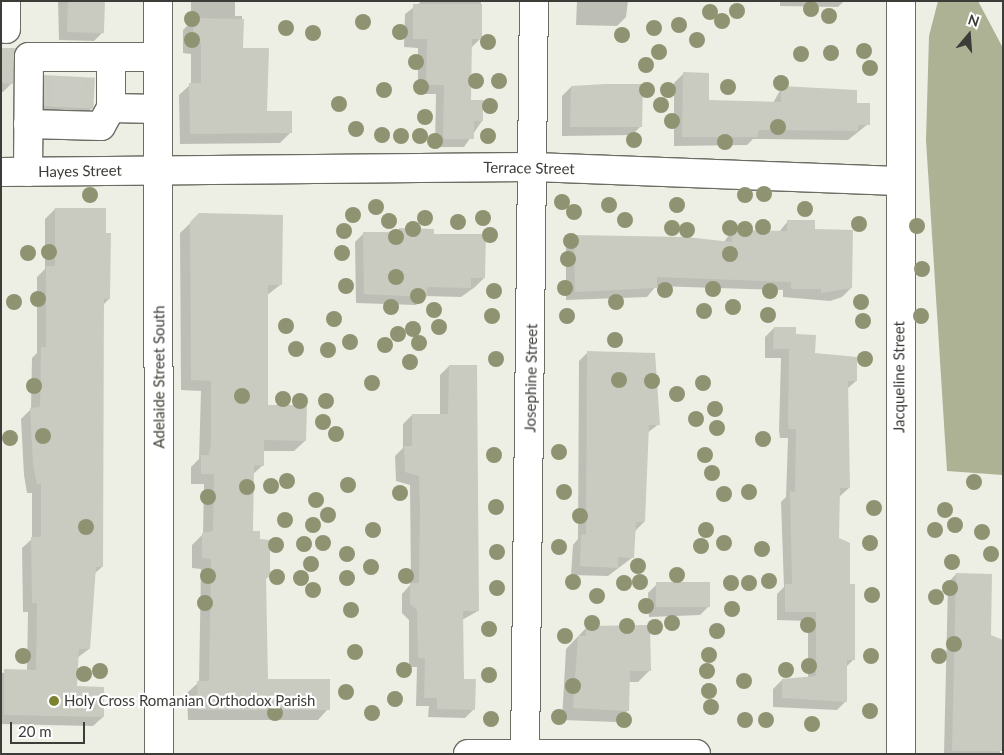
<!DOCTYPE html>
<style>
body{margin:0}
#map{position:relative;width:1004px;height:755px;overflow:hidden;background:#edefe4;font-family:Lato,sans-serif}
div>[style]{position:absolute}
.forest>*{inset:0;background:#aeb294}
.shadow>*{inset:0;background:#0003}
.building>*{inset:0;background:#c9cbc1;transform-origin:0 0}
.minor-tunnel>*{height:28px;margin-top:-14px;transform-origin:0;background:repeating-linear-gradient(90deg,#cacbc2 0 28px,transparent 0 42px)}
.roads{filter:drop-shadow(1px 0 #6b6c63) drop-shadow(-1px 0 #6b6c63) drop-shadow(0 1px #6b6c63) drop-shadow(0 -1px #6b6c63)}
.minor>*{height:28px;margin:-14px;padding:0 14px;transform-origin:14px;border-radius:14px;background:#fff}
.major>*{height:28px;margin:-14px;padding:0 14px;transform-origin:14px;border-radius:14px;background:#fff}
.trees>*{width:16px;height:16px;margin:-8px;border-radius:50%;background:#909372}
.dots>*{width:14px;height:14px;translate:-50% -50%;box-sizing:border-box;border:2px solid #fff;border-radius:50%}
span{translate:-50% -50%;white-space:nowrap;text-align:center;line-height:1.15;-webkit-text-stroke:4.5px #fff;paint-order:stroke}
.street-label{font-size:15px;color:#3c3c38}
.poi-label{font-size:15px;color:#3c3c38}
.left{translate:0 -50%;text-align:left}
.frame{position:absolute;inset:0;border:2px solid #3c3c38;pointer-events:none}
.north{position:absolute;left:944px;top:10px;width:50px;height:50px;-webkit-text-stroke:4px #fff;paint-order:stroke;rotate:18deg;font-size:14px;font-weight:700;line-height:20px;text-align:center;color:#3c3c38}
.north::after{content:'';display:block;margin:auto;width:18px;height:22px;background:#3c3c38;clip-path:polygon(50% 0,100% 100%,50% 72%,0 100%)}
.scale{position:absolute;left:10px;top:722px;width:75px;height:22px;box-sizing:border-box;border:2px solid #3c3c38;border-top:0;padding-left:6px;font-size:15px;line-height:18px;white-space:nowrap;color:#3c3c38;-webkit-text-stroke:4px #fff;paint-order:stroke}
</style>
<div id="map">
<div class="forest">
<div style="clip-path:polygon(938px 1px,978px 1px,1003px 48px,1003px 475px,947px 471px,926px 140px,929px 36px)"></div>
</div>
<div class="shadow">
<div style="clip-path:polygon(58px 1px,103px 1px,103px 32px,94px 41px,59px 40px)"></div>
<div style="clip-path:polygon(191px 1px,235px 1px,235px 16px,242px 16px,242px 49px,266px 112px,291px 132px,280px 143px,180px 144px,179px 95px,191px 84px,191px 54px,183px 53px,183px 30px,191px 22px)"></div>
<div style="clip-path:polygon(422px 1px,481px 1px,480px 39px,471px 48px,470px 101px,482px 121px,464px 147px,435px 147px,436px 94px,418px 94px,418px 48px,404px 47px,405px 14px)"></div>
<div style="clip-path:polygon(577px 1px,628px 1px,626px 17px,617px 26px,576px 25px)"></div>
<div style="clip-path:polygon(780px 1px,844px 1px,838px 7px,780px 6px)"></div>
<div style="clip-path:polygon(1px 50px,12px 83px,3px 92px,1px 92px)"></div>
<div style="clip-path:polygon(683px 74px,708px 101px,773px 103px,782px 87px,856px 104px,868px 124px,848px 140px,753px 139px,747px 145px,674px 146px,674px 83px)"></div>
<div style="clip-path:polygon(45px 77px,92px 108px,83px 117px,36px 114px,36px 85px)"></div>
<div style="clip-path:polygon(571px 87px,641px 126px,632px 135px,562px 136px,562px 96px)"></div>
<div style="clip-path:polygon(55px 209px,109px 299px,103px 305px,102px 567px,94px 574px,89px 649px,77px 658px,75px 687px,103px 717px,93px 726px,1px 724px,1px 673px,27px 671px,28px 612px,23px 612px,22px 548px,32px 539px,32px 493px,27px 493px,24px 475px,21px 419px,31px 409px,32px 358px,37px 353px,37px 277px,45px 269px,45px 219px)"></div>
<div style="clip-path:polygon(200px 214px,280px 285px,266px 296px,267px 406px,305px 441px,294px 451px,263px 451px,263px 465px,252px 475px,252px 532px,259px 541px,269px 576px,265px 580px,267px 680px,328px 709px,318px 720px,188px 720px,187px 693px,199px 682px,201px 569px,192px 568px,192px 545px,203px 534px,204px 484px,191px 484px,191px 467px,199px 459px,201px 391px,181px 390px,180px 233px)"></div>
<div style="clip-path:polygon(788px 221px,814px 231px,851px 288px,842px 297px,830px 301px,783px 297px,783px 290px,656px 286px,647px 297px,566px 300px,566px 245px,575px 236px,723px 243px,732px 231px,779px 232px)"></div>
<div style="clip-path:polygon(433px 230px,433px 236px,484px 278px,475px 287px,461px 297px,426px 296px,416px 305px,356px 303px,355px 242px,364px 233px)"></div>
<div style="clip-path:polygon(774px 328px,794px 336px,814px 354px,856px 381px,847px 389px,849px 488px,839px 497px,838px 539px,849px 586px,854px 659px,846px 667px,846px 701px,837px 710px,773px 707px,773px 689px,782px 680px,808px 678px,808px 621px,777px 620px,777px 594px,784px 587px,781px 502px,786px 497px,788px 438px,780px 438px,779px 431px,781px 358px,765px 358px,765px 337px)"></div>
<div style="clip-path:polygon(588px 352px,659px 424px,647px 433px,644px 522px,635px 531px,633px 557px,608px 576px,571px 575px,573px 545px,578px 539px,579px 361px)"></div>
<div style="clip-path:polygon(449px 366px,478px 611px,462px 620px,462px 680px,474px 709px,465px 718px,428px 717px,429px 706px,416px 706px,417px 667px,409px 667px,409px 620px,402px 613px,402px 594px,411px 584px,410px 485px,396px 481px,395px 456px,403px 448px,403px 424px,412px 415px,440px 415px,440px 375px)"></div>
<div style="clip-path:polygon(956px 574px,990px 636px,1000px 754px,944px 754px,948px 583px)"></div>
<div style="clip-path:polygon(657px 584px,709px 606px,700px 615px,649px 617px,648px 593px)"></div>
<div style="clip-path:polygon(586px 628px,650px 670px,638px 682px,629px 682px,628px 710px,616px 722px,562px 720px,566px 649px)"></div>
</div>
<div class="building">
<div style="left:68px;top:1px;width:37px;height:31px;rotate:2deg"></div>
<div style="clip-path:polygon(413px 4px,482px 4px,482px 39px,472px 39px,471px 100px,483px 100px,483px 121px,474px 121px,474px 139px,443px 139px,444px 85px,426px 85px,427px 39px,413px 39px)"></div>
<div style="clip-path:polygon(194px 18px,244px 19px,243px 48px,269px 48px,267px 111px,292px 111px,292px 133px,190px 134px,189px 83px,201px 83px,201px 43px,193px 43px)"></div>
<div style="clip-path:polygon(1px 48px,16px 48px,13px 84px,1px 83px)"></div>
<div style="clip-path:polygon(683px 72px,709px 73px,709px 100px,781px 102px,781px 86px,857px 90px,857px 103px,870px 103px,870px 125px,858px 125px,858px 131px,759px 130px,757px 137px,682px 137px)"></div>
<div style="left:44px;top:75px;width:51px;height:31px;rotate:3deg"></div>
<div style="clip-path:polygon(605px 84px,643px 84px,642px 127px,570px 127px,571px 86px)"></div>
<div style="clip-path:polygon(55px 208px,106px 208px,106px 233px,111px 233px,110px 299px,104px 299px,103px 567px,96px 567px,90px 649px,79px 649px,77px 686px,104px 687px,104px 717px,4px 715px,4px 669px,36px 670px,37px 603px,32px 603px,31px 537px,41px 537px,41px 484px,37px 484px,33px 464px,30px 408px,40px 407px,41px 347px,46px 347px,46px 266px,55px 266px)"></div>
<div style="clip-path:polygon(199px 213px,283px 215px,282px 285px,268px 285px,268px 405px,307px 405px,306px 441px,264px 440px,264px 466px,254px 465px,253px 531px,260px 531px,260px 539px,270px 540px,270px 576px,266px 577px,268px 679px,330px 679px,330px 710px,198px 710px,197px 681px,209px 681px,211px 559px,202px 558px,202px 533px,213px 531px,214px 474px,201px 474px,201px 455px,209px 455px,211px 444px,211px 381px,191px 380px,190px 222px)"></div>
<div style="clip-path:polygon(787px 220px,815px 220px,815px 229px,853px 230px,852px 288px,821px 293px,821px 289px,791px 289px,791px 282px,657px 277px,657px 288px,575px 292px,574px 235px,686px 237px,732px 242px,732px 230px,787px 231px)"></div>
<div style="clip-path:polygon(399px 228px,434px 229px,434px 234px,486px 234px,485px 278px,471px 278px,471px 288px,427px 287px,427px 297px,364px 294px,363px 232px,399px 232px)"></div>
<div style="clip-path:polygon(774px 327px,796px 327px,796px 334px,816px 335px,815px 353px,857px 357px,857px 381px,848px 381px,850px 488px,840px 488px,839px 538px,850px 543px,850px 584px,855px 584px,855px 660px,847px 660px,847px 702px,782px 698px,782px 679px,816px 676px,816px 612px,785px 612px,785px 584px,792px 584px,790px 491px,795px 492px,796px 429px,789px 429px,788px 422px,789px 349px,773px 349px)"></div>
<div style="clip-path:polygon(587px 351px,655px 353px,660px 425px,649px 425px,645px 522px,636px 522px,634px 558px,618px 557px,618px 568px,580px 566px,581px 534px,586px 535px)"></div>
<div style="clip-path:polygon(449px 365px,477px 365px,479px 611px,463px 611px,464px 679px,476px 679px,475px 710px,437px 709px,437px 698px,424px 698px,425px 658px,418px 658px,417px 610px,410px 604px,410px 583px,419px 583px,420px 509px,419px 476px,405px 472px,404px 446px,412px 446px,412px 414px,448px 414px)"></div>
<div style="clip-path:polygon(956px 573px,992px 574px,991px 635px,1003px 640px,1003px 751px,952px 751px)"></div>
<div style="left:710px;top:582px;width:25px;height:54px;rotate:90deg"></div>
<div style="clip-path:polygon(650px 625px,651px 671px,630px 671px,629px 711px,573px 708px,578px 636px,586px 636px,586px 626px)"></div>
</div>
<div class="minor-tunnel">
<div style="left:67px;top:107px;width:31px;rotate:-88deg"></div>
</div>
<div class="roads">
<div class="minor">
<div style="left:6px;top:1px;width:28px;rotate:90deg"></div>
<div style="left:901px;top:1px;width:753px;rotate:90deg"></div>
<div style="left:111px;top:108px;width:47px;rotate:1.2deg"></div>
<div style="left:28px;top:124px;width:73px;rotate:1.6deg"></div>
<div style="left:101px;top:126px;width:21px;rotate:-61deg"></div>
<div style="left:111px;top:108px;width:51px;rotate:-90deg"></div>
<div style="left:1px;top:172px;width:533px;rotate:-0.54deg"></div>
<div style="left:534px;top:167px;width:364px;rotate:2.2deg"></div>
<div style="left:28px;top:172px;width:115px;rotate:-89.5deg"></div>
<div style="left:29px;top:57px;width:129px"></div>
<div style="left:468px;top:754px;width:228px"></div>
<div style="left:525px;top:754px;width:753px;rotate:-89.32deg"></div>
</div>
<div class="major">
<div style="left:158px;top:1px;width:753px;rotate:89.92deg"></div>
</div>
</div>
<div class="trees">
<div style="left:811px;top:9px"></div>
<div style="left:737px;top:11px"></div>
<div style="left:710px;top:12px"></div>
<div style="left:829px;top:16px"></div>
<div style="left:192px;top:19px"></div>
<div style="left:722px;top:21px"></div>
<div style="left:363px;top:22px"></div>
<div style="left:679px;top:25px"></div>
<div style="left:286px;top:28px"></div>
<div style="left:654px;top:28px"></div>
<div style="left:400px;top:32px"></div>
<div style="left:313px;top:33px"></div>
<div style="left:622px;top:35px"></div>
<div style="left:192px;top:40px"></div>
<div style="left:697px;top:40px"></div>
<div style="left:488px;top:42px"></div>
<div style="left:864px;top:51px"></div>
<div style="left:659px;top:52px"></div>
<div style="left:831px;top:53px"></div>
<div style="left:801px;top:54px"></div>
<div style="left:416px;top:62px"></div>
<div style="left:646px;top:65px"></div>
<div style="left:870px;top:68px"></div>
<div style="left:476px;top:81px"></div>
<div style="left:499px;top:81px"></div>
<div style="left:781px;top:83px"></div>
<div style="left:421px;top:87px"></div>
<div style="left:728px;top:87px"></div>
<div style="left:384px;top:90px"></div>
<div style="left:647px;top:90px"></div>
<div style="left:668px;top:90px"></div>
<div style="left:339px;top:104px"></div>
<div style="left:661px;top:105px"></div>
<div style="left:490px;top:106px"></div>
<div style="left:425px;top:117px"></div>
<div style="left:672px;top:121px"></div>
<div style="left:778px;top:127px"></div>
<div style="left:356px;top:129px"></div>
<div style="left:382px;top:135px"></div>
<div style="left:401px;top:136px"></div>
<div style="left:420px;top:136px"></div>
<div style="left:488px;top:136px"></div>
<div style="left:634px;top:140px"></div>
<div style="left:435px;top:141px"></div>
<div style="left:725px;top:142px"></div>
<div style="left:764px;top:194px"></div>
<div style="left:90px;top:195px"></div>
<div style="left:745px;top:195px"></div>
<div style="left:562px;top:202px"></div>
<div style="left:609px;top:205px"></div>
<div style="left:677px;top:205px"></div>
<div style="left:376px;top:207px"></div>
<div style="left:805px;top:209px"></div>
<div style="left:574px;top:212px"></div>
<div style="left:353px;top:215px"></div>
<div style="left:425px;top:218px"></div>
<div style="left:483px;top:218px"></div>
<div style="left:625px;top:220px"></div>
<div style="left:389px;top:221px"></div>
<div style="left:458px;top:222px"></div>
<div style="left:859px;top:224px"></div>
<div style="left:917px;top:226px"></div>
<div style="left:763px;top:227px"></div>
<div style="left:672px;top:228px"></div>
<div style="left:730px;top:228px"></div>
<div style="left:413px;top:229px"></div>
<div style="left:745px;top:229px"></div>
<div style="left:687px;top:230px"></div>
<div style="left:344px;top:231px"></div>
<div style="left:490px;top:235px"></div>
<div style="left:396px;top:237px"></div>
<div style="left:571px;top:241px"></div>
<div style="left:49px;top:252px"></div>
<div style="left:28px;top:253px"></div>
<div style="left:342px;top:253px"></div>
<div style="left:730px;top:254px"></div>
<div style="left:568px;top:259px"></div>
<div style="left:922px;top:269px"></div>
<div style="left:396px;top:277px"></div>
<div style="left:346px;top:286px"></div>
<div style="left:565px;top:288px"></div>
<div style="left:713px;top:289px"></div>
<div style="left:665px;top:290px"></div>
<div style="left:494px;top:291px"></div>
<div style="left:770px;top:291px"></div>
<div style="left:418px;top:296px"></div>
<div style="left:38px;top:299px"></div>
<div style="left:14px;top:302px"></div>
<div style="left:616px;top:302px"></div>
<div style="left:861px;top:302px"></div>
<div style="left:391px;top:307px"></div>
<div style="left:733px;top:307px"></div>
<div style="left:434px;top:310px"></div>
<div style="left:704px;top:311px"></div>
<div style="left:768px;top:315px"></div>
<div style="left:492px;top:316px"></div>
<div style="left:567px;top:316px"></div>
<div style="left:921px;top:316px"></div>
<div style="left:334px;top:319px"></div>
<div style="left:863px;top:321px"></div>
<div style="left:286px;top:326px"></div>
<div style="left:439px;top:327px"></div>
<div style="left:413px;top:329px"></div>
<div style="left:398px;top:334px"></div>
<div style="left:615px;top:340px"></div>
<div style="left:350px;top:342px"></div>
<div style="left:419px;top:343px"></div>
<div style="left:385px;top:345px"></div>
<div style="left:296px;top:349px"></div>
<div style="left:328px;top:350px"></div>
<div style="left:496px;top:359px"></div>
<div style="left:865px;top:359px"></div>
<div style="left:410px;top:362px"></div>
<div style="left:619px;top:380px"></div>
<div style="left:652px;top:381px"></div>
<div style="left:372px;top:383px"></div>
<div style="left:703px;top:383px"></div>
<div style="left:34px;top:386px"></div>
<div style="left:677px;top:394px"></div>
<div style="left:242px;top:396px"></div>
<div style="left:283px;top:399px"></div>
<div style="left:300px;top:401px"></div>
<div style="left:326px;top:401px"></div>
<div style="left:715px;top:409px"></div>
<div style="left:696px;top:419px"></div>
<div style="left:323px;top:422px"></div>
<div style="left:717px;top:428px"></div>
<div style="left:336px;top:434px"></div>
<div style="left:43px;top:436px"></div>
<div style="left:10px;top:438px"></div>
<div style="left:763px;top:439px"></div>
<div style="left:559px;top:452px"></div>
<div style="left:494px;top:455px"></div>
<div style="left:705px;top:455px"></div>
<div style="left:712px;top:473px"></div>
<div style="left:287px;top:481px"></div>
<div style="left:974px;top:482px"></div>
<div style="left:348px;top:485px"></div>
<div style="left:271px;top:486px"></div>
<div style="left:247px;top:487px"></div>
<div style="left:564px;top:492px"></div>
<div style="left:749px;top:492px"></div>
<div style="left:400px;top:493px"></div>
<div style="left:724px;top:494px"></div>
<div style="left:208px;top:497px"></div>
<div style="left:316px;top:500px"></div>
<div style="left:496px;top:507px"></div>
<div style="left:874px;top:508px"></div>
<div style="left:945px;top:510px"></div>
<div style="left:328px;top:515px"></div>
<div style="left:580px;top:516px"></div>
<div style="left:285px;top:520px"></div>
<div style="left:313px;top:525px"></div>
<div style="left:955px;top:525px"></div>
<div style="left:86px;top:527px"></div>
<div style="left:373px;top:530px"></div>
<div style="left:706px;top:530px"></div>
<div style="left:935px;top:530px"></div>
<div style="left:982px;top:532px"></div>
<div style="left:323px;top:543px"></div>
<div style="left:724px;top:543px"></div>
<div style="left:870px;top:543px"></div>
<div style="left:304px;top:544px"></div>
<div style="left:276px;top:545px"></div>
<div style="left:701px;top:546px"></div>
<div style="left:559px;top:547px"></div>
<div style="left:762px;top:549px"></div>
<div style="left:497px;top:552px"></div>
<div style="left:347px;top:554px"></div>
<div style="left:991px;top:554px"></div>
<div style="left:952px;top:562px"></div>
<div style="left:311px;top:564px"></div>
<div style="left:638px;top:566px"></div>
<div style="left:371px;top:567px"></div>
<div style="left:677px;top:575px"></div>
<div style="left:208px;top:576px"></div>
<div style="left:406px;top:576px"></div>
<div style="left:277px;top:577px"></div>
<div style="left:301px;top:578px"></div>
<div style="left:347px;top:578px"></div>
<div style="left:769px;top:581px"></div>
<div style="left:573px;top:582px"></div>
<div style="left:640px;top:582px"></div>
<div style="left:624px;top:583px"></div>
<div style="left:731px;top:583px"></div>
<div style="left:749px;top:583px"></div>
<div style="left:497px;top:588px"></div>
<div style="left:950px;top:588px"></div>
<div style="left:313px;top:590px"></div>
<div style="left:872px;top:595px"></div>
<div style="left:597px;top:596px"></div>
<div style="left:936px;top:597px"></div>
<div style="left:205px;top:603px"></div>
<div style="left:646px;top:606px"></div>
<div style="left:732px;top:609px"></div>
<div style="left:351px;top:610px"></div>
<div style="left:592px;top:623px"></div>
<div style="left:672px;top:623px"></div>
<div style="left:808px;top:625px"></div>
<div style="left:627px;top:626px"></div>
<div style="left:655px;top:627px"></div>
<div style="left:489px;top:629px"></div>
<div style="left:717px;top:631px"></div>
<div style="left:565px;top:636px"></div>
<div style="left:954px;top:644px"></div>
<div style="left:355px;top:652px"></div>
<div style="left:709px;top:655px"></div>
<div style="left:23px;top:656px"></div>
<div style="left:871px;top:656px"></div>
<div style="left:939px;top:656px"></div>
<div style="left:809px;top:666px"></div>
<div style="left:404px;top:670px"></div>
<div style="left:786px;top:670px"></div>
<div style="left:100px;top:671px"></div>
<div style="left:707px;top:671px"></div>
<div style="left:84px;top:674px"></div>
<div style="left:489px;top:675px"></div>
<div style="left:744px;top:681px"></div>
<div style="left:573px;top:686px"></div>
<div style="left:709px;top:691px"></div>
<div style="left:346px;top:692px"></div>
<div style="left:395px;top:699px"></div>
<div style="left:711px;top:707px"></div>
<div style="left:870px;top:711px"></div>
<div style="left:275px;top:713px"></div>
<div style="left:372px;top:713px"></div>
<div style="left:559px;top:717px"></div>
<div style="left:491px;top:719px"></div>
<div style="left:624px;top:720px"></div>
<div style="left:745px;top:720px"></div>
<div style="left:766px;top:720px"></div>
<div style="left:812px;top:724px"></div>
</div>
<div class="dots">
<div style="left:54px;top:701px;background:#7c832e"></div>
</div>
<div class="street-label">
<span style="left:529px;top:168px;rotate:1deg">Terrace Street</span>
<span style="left:80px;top:171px;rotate:-1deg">Hayes Street</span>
<span style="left:159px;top:377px;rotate:-90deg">Adelaide Street South</span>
<span style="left:899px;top:377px;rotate:-90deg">Jacqueline Street</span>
<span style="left:531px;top:378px;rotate:-89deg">Josephine Street</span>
</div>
<div class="poi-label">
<span class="left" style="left:64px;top:701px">Holy Cross Romanian Orthodox Parish</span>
</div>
<div class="frame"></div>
<div class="north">N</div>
<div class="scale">20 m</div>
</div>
